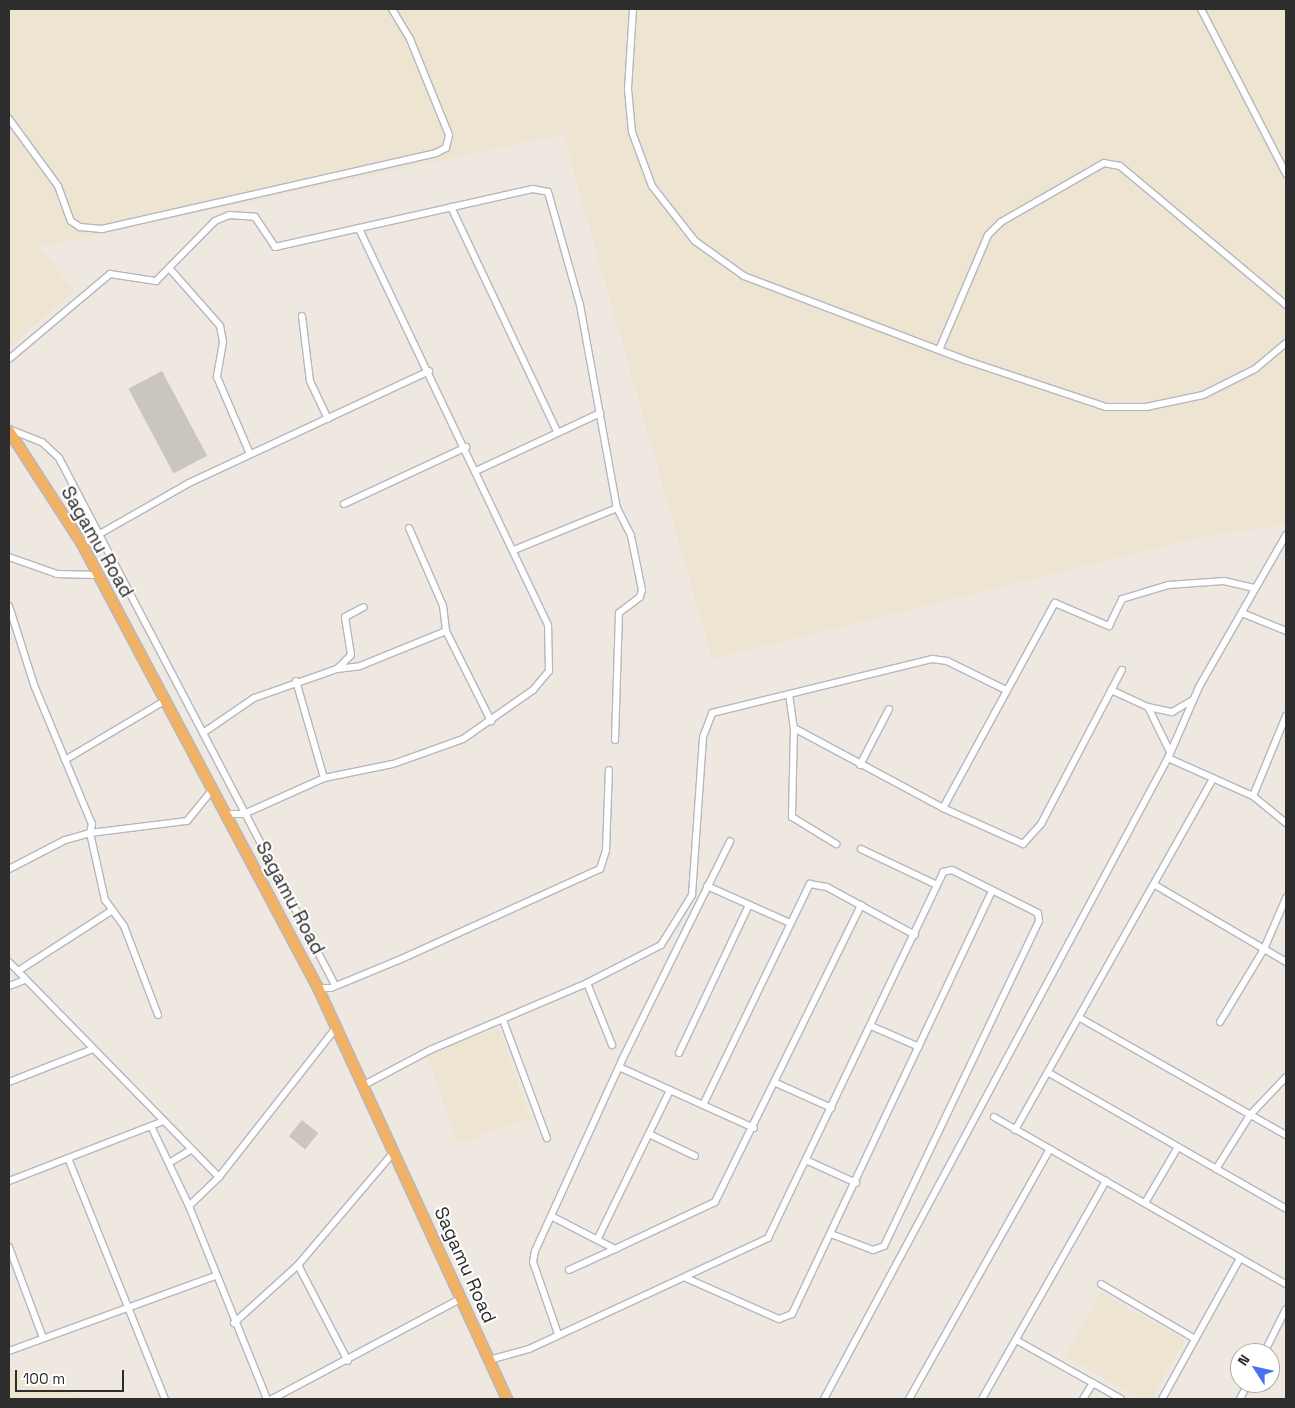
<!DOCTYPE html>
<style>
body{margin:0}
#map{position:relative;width:1295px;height:1408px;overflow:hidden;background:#eee8e1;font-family:"Space Grotesk",sans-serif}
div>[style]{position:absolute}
.education>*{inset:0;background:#eee4d2;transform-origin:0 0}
.building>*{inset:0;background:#cac6bf;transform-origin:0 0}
.roads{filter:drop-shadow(1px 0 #b4b7c0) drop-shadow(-1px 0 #b4b7c0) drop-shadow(0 1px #b4b7c0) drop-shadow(0 -1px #b4b7c0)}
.minor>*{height:6px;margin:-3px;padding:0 3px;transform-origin:3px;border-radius:3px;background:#fff}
.trunk>*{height:10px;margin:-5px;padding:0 5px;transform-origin:5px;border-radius:5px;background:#f1b266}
span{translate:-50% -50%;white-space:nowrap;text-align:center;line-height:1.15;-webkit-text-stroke:4px #fff;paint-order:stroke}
.street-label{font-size:19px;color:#2d2d2d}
.frame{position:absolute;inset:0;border:10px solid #2d2d2d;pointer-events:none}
.north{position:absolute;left:1230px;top:1343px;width:50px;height:50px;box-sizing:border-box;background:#fff;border:1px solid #ababab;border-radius:50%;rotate:305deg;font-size:14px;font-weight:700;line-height:20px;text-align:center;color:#2d2d2d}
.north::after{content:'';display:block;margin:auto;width:18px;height:22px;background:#4a70f2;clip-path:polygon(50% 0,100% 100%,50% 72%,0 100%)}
.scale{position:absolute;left:15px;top:1370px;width:109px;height:22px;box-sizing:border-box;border:2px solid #2d2d2d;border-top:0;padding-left:6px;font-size:15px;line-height:18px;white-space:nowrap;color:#2d2d2d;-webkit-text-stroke:4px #fff;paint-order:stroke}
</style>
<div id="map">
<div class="education">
<div style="clip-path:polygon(9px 9px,1286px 9px,1286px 524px,1203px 537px,712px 659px,563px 134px,40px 247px,74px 291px,9px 347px)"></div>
<div style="left:499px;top:1028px;width:96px;height:77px;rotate:71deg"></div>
<div style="clip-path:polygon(1101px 1293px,1185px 1340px,1152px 1398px,1142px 1399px,1065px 1356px)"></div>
<div style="clip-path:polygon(9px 1367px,89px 1399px,9px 1399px)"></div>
</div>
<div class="building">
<div style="left:162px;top:371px;width:96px;height:38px;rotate:62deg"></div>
<div style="left:302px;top:1120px;width:21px;height:21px;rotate:39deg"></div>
</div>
<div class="roads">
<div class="minor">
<div style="left:633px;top:9px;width:80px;rotate:93.6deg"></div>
<div style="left:628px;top:89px;width:43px;rotate:84.7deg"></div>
<div style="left:632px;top:132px;width:58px;rotate:69.7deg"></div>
<div style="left:652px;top:186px;width:70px;rotate:52deg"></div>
<div style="left:695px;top:241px;width:60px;rotate:35.5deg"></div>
<div style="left:744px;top:276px;width:236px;rotate:20.8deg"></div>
<div style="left:965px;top:360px;width:149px;rotate:18.4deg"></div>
<div style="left:1106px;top:407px;width:40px"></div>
<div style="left:1146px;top:407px;width:58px;rotate:-11.9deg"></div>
<div style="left:1203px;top:395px;width:58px;rotate:-26.6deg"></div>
<div style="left:1255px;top:369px;width:40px;rotate:-40deg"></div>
<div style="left:1201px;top:9px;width:186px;rotate:62.7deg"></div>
<div style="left:9px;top:119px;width:83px;rotate:53.8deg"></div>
<div style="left:58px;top:186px;width:37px;rotate:70deg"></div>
<div style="left:71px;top:221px;width:11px;rotate:34deg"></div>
<div style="left:80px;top:227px;width:22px;rotate:5deg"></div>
<div style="left:102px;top:229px;width:343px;rotate:-12.8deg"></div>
<div style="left:436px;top:153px;width:11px;rotate:-27deg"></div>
<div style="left:446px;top:148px;width:13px;rotate:-77deg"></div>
<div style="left:449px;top:135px;width:104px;rotate:-112.1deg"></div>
<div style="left:410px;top:39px;width:35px;rotate:-121deg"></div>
<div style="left:451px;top:207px;width:248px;rotate:64.7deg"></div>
<div style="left:170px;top:269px;width:76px;rotate:48.7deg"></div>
<div style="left:220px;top:326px;width:16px;rotate:79deg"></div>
<div style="left:223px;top:342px;width:36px;rotate:100deg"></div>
<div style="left:217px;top:377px;width:84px;rotate:66.8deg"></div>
<div style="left:302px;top:316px;width:65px;rotate:83deg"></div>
<div style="left:310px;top:381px;width:42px;rotate:64.7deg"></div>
<div style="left:939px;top:350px;width:125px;rotate:-66.9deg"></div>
<div style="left:988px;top:235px;width:18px;rotate:-45deg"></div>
<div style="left:1001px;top:222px;width:119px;rotate:-29.8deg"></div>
<div style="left:1104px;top:163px;width:16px;rotate:11deg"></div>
<div style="left:1120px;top:166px;width:217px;rotate:39.9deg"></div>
<div style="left:9px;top:359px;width:132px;rotate:-40.1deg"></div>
<div style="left:110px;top:274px;width:47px;rotate:8.7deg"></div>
<div style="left:156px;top:281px;width:84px;rotate:-45.5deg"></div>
<div style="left:215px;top:221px;width:15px;rotate:-23deg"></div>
<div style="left:229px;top:215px;width:26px;rotate:4deg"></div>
<div style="left:255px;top:217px;width:36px;rotate:56deg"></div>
<div style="left:275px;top:247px;width:264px;rotate:-12.7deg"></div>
<div style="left:533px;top:189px;width:15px;rotate:11deg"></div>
<div style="left:548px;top:192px;width:117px;rotate:74.2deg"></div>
<div style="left:580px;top:305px;width:206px;rotate:79.7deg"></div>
<div style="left:617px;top:508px;width:31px;rotate:63deg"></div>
<div style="left:631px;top:536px;width:55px;rotate:78.5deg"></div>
<div style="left:642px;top:590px;width:7px;rotate:106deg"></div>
<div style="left:640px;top:597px;width:26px;rotate:143deg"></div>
<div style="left:619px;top:613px;width:127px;rotate:91.8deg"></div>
<div style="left:9px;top:429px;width:35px;rotate:22deg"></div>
<div style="left:42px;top:442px;width:23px;rotate:43deg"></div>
<div style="left:59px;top:458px;width:595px;rotate:62.36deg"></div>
<div style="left:478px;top:470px;width:135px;rotate:-25deg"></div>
<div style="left:344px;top:504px;width:135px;rotate:-25deg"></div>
<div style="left:409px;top:528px;width:85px;rotate:66.4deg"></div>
<div style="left:443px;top:606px;width:25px;rotate:83deg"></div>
<div style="left:446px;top:631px;width:101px;rotate:63.4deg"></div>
<div style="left:82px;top:544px;width:123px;rotate:-29.7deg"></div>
<div style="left:189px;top:483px;width:265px;rotate:-25deg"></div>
<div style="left:514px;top:550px;width:111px;rotate:-22.2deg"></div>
<div style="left:9px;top:557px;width:51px;rotate:19.5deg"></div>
<div style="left:57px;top:574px;width:40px;rotate:1.4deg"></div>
<div style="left:9px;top:606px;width:83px;rotate:72.4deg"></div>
<div style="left:34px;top:685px;width:151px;rotate:67.4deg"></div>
<div style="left:92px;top:824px;width:9px;rotate:103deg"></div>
<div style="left:90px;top:833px;width:26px;rotate:164deg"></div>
<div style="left:65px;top:840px;width:63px;rotate:152.6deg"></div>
<div style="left:1242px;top:613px;width:48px;rotate:22.2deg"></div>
<div style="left:338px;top:668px;width:18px;rotate:-45deg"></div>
<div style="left:351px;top:655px;width:38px;rotate:-99deg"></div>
<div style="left:345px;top:617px;width:21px;rotate:-28deg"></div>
<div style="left:296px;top:681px;width:101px;rotate:73.9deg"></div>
<div style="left:1111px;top:690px;width:41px;rotate:24.7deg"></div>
<div style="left:1148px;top:707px;width:50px;rotate:63.9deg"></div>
<div style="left:789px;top:694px;width:34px;rotate:82deg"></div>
<div style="left:794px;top:728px;width:89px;rotate:91.3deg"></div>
<div style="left:792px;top:817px;width:52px;rotate:31.5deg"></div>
<div style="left:1148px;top:707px;width:25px;rotate:12deg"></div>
<div style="left:1172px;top:712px;width:22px;rotate:-30deg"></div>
<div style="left:794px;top:728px;width:169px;rotate:28.2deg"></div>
<div style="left:943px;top:808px;width:88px;rotate:24.2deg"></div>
<div style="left:1023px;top:844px;width:27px;rotate:-48deg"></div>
<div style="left:1041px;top:824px;width:174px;rotate:-62.3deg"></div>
<div style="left:203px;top:733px;width:62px;rotate:-34.5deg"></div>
<div style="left:254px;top:698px;width:88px;rotate:-19.3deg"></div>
<div style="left:337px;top:669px;width:23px;rotate:-7deg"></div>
<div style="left:360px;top:666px;width:93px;rotate:-22.1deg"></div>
<div style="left:1168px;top:758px;width:93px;rotate:24.1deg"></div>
<div style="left:1253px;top:796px;width:43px;rotate:39.3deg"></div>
<div style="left:65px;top:760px;width:117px;rotate:-30.7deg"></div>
<div style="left:860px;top:765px;width:63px;rotate:-62.6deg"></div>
<div style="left:1253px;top:796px;width:87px;rotate:-67.6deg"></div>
<div style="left:943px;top:808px;width:234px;rotate:-61.4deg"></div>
<div style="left:1055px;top:603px;width:59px;rotate:23.1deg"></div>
<div style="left:1109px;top:626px;width:30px;rotate:-64deg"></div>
<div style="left:1122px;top:599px;width:48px;rotate:-16.9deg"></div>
<div style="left:1168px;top:585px;width:56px;rotate:-4.1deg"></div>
<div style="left:1224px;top:581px;width:31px;rotate:13deg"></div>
<div style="left:227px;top:814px;width:17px"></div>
<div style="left:244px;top:814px;width:88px;rotate:-24.2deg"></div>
<div style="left:324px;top:778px;width:70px;rotate:-11.5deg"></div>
<div style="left:393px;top:764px;width:74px;rotate:-19.7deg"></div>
<div style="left:463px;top:739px;width:85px;rotate:-35deg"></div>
<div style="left:533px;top:690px;width:25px;rotate:-50deg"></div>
<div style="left:549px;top:671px;width:46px;rotate:-91.2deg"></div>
<div style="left:548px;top:625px;width:440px;rotate:-115.5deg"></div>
<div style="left:861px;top:849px;width:84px;rotate:25.3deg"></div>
<div style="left:1155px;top:885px;width:152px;rotate:30.4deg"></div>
<div style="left:707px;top:886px;width:91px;rotate:24deg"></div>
<div style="left:9px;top:962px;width:301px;rotate:45.7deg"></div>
<div style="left:18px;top:971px;width:111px;rotate:-32.8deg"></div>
<div style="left:587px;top:983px;width:67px;rotate:68deg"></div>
<div style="left:9px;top:986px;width:17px;rotate:-21deg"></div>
<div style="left:318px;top:988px;width:13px"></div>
<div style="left:331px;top:988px;width:74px;rotate:-22.4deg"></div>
<div style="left:399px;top:960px;width:221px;rotate:-24.4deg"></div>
<div style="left:600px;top:869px;width:20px;rotate:-72deg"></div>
<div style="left:606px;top:850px;width:80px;rotate:-87.9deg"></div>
<div style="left:158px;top:1015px;width:95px;rotate:-110.9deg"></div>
<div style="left:124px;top:926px;width:32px;rotate:-126deg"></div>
<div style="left:105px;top:900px;width:69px;rotate:-102.6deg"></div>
<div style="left:90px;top:833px;width:98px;rotate:-7.1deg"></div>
<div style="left:187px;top:821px;width:41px;rotate:-50.9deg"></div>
<div style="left:1080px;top:1018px;width:237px;rotate:29.6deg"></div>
<div style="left:503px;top:1020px;width:126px;rotate:69.6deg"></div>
<div style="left:1220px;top:1022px;width:85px;rotate:-58.9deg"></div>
<div style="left:1264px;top:949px;width:56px;rotate:-66.7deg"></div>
<div style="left:871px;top:1026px;width:52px;rotate:23.6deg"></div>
<div style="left:679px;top:1053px;width:164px;rotate:-64.7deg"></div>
<div style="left:619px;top:1067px;width:148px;rotate:24.3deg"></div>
<div style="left:1049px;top:1073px;width:273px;rotate:29.8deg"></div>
<div style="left:9px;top:1082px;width:90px;rotate:-21.4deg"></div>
<div style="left:776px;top:1083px;width:61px;rotate:24.1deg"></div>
<div style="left:364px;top:1085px;width:75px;rotate:-27.9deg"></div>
<div style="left:430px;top:1050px;width:171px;rotate:-23.1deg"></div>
<div style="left:587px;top:983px;width:83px;rotate:-27.2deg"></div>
<div style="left:661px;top:945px;width:59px;rotate:-58.2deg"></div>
<div style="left:692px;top:895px;width:158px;rotate:-86deg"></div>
<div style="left:703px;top:737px;width:26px;rotate:-69deg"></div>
<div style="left:712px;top:713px;width:227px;rotate:-13.8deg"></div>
<div style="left:932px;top:659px;width:15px;rotate:8deg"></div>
<div style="left:947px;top:661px;width:64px;rotate:26.2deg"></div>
<div style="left:703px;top:1105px;width:246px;rotate:-64.2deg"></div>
<div style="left:810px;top:884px;width:17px;rotate:10deg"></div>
<div style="left:827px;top:887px;width:100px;rotate:28.6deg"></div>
<div style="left:994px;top:1117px;width:336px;rotate:29.8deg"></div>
<div style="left:151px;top:1126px;width:89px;rotate:64.6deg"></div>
<div style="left:189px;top:1206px;width:208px;rotate:68deg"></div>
<div style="left:1015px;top:1130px;width:404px;rotate:-60.6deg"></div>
<div style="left:649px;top:1134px;width:51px;rotate:25.6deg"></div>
<div style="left:68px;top:1158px;width:260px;rotate:68.1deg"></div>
<div style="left:808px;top:1161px;width:53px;rotate:24.6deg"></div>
<div style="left:169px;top:1163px;width:23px;rotate:-31deg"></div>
<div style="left:1216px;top:1169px;width:64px;rotate:-57.8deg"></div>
<div style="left:1250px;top:1115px;width:52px;rotate:-46.5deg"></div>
<div style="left:9px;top:1181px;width:163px;rotate:-21.2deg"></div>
<div style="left:1145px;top:1203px;width:65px;rotate:-59.5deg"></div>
<div style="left:189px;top:1206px;width:42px;rotate:-44deg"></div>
<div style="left:219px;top:1177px;width:189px;rotate:-51.9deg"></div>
<div style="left:551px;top:1216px;width:72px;rotate:27.3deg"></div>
<div style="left:615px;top:1249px;width:110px;rotate:-25.2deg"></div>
<div style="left:715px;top:1202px;width:331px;rotate:-63.8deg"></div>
<div style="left:597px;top:1240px;width:167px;rotate:-64deg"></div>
<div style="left:9px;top:1247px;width:97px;rotate:69.5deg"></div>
<div style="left:298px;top:1265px;width:108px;rotate:62.5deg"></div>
<div style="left:569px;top:1270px;width:51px;rotate:-24.5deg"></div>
<div style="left:686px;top:1278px;width:102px;rotate:23.8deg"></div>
<div style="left:779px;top:1319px;width:14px;rotate:-21deg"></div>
<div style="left:792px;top:1314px;width:468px;rotate:-64.7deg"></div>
<div style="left:1101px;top:1284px;width:109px;rotate:30.3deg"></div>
<div style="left:234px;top:1323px;width:86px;rotate:-42.2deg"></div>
<div style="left:298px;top:1265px;width:148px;rotate:-49.7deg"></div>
<div style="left:558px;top:1334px;width:76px;rotate:-109.1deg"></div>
<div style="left:533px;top:1262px;width:11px;rotate:-80deg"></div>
<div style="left:535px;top:1251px;width:210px;rotate:-65.5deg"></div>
<div style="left:622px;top:1060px;width:244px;rotate:-63.7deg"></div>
<div style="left:1016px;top:1340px;width:120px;rotate:29.3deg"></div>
<div style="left:9px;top:1351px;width:219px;rotate:-20deg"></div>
<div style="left:1264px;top:1353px;width:49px;rotate:-63.4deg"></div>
<div style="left:489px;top:1360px;width:41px;rotate:-15.4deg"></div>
<div style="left:529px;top:1349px;width:264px;rotate:-24.9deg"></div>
<div style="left:768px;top:1238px;width:406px;rotate:-64.4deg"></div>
<div style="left:943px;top:872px;width:9px;rotate:-13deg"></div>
<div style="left:952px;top:870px;width:96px;rotate:26.6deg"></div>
<div style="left:1038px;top:913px;width:8px;rotate:83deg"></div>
<div style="left:1039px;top:921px;width:360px;rotate:115.5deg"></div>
<div style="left:884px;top:1246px;width:12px;rotate:160deg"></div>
<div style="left:873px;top:1250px;width:45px;rotate:-159.1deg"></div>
<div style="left:272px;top:1399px;width:213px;rotate:-28deg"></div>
<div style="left:824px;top:1399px;width:727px;rotate:-61.78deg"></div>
<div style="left:1168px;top:758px;width:77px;rotate:-66.4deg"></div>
<div style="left:1199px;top:687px;width:175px;rotate:-60.2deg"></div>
<div style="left:909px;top:1399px;width:287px;rotate:-60.6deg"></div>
<div style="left:982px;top:1399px;width:251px;rotate:-60.4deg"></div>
<div style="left:1083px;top:1399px;width:19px;rotate:-58deg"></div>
<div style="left:1162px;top:1399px;width:161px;rotate:-61deg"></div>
<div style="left:1240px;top:1399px;width:18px;rotate:-63deg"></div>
</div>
<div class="trunk">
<div style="left:9px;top:431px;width:135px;rotate:57.1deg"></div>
<div style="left:82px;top:544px;width:503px;rotate:62.01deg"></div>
<div style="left:318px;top:988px;width:452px;rotate:65.3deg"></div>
</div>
</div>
<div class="street-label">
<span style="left:97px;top:542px;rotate:60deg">Sagamu Road</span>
<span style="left:290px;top:898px;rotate:62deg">Sagamu Road</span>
<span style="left:465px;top:1265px;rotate:66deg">Sagamu Road</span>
</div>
<div class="frame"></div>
<div class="north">N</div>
<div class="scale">100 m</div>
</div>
